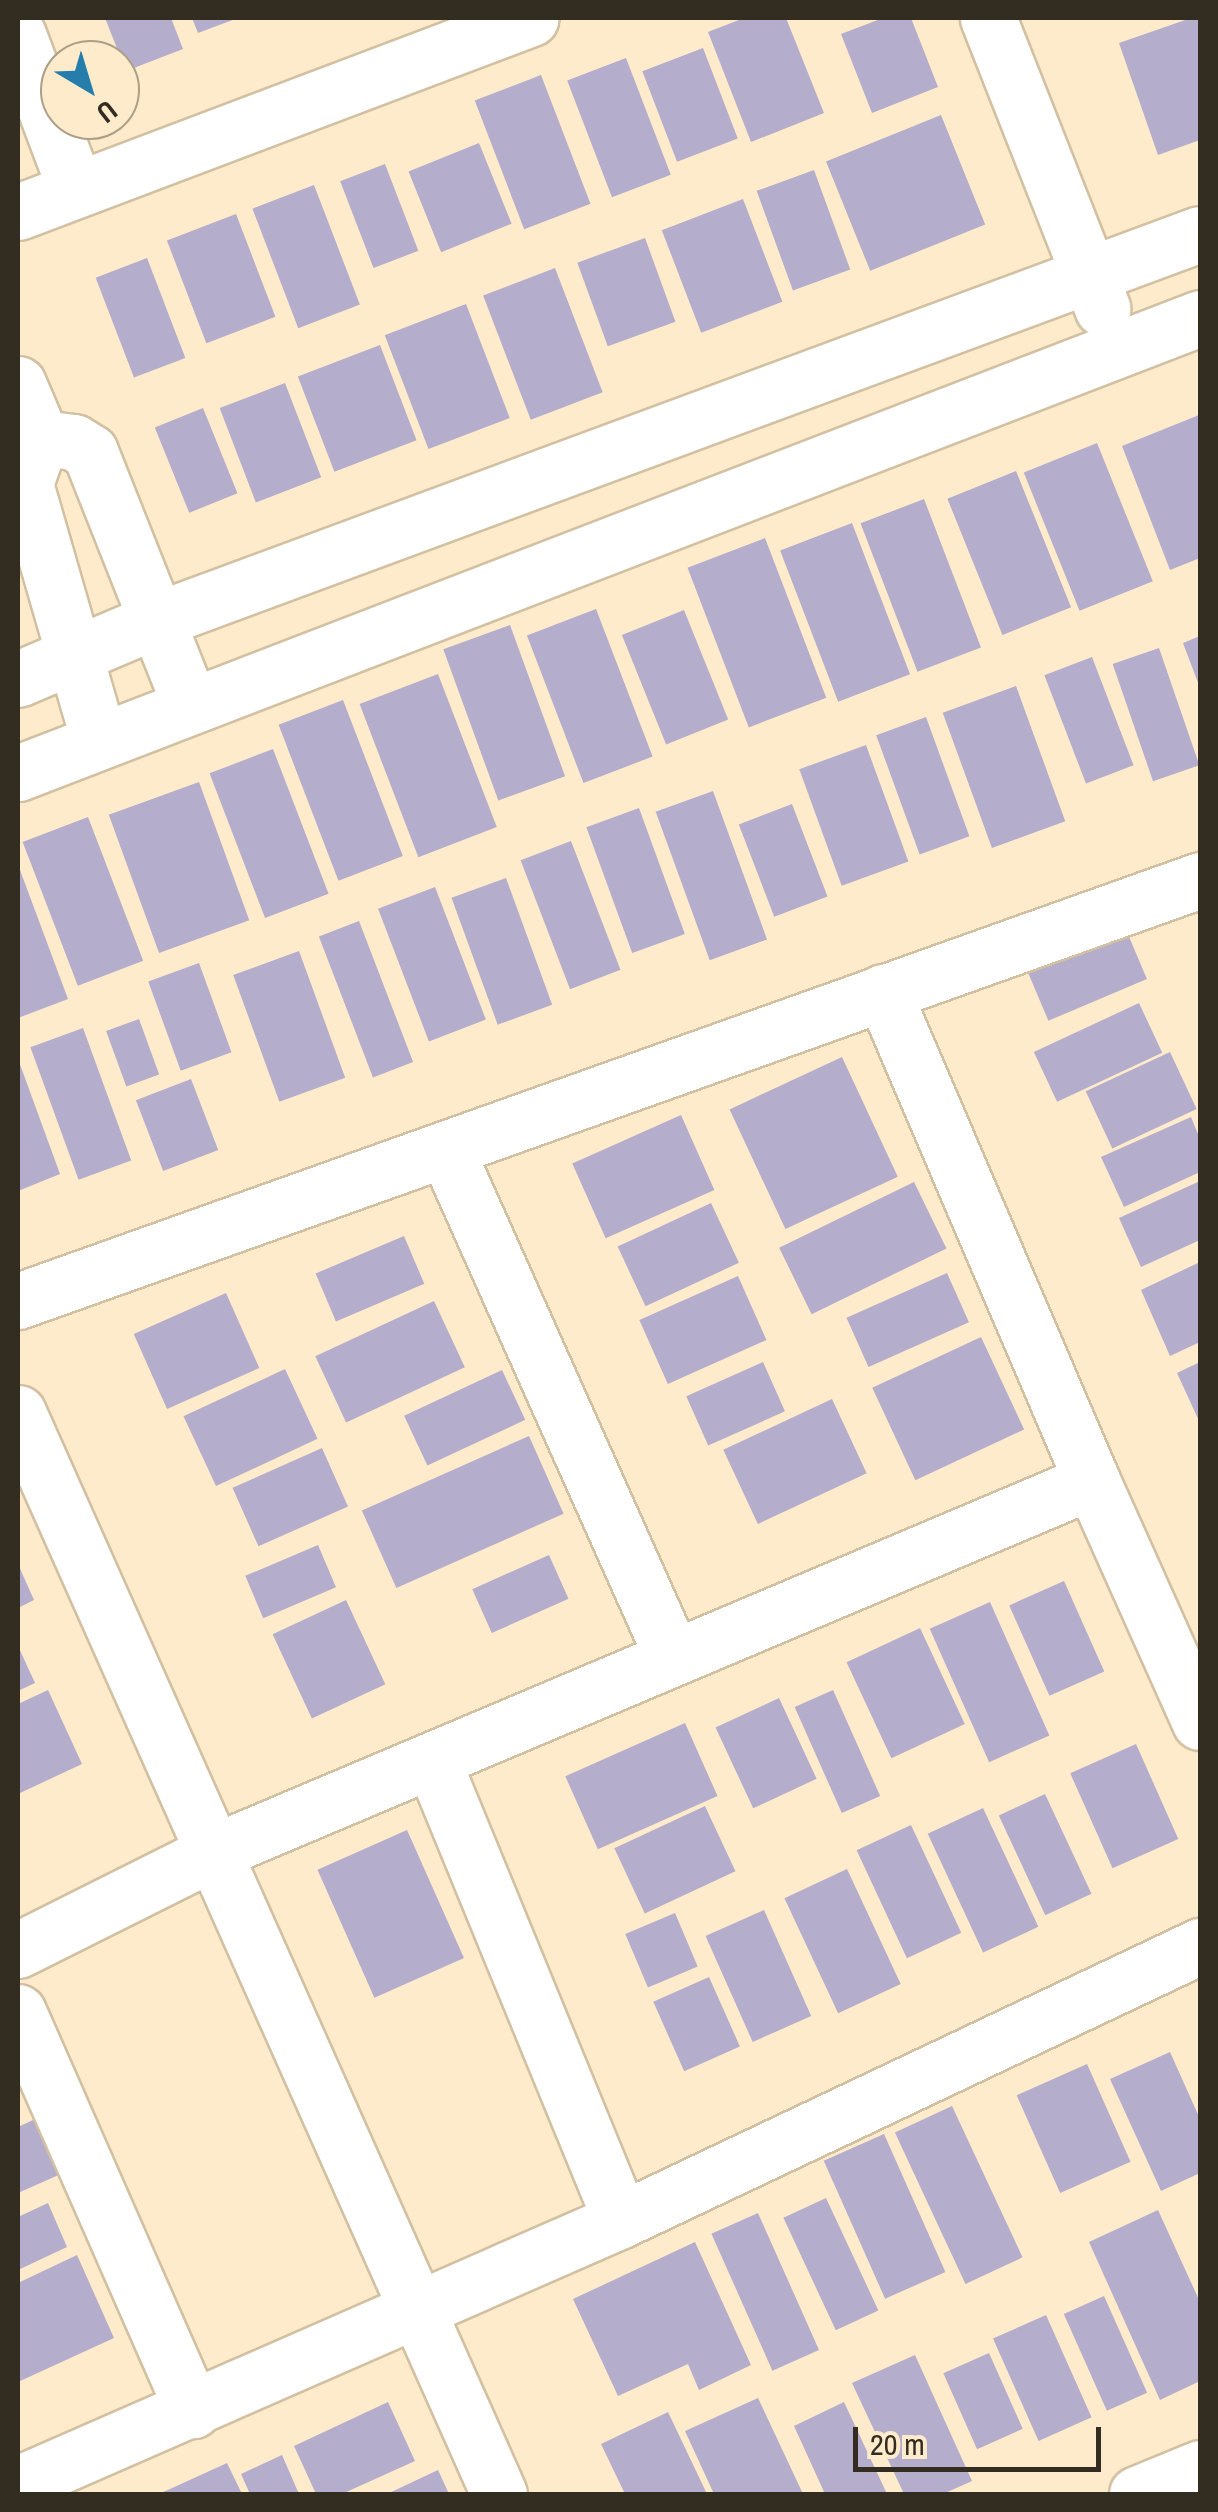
<!DOCTYPE html>
<style>
body{margin:0}
#map{position:relative;width:1218px;height:2512px;overflow:hidden;background:#fdebcb;font-family:"Archivo Narrow",sans-serif}
div>[style]{position:absolute}
.building>*{inset:0;background:#b5adcc;transform-origin:0 0}
.roads{filter:drop-shadow(2px 0 #d2c0a2) drop-shadow(-2px 0 #d2c0a2) drop-shadow(0 2px #d2c0a2) drop-shadow(0 -2px #d2c0a2)}
.minor>*{height:55px;margin:-27.5px;padding:0 27.5px;transform-origin:27.5px;border-radius:27.5px;background:#fff}
span{translate:-50% -50%;white-space:nowrap;text-align:center;line-height:1.15;-webkit-text-stroke:8px #fdebcb;paint-order:stroke}
.frame{position:absolute;inset:0;border:20px solid #332c20;pointer-events:none}
.north{position:absolute;left:40px;top:40px;width:100px;height:100px;box-sizing:border-box;background:#fdebcb;border:2px solid #ac9f87;border-radius:50%;rotate:142deg;font-size:28px;font-weight:700;line-height:40px;text-align:center;color:#332c20}
.north::after{content:'';display:block;margin:auto;width:35px;height:45px;background:#257dac;clip-path:polygon(50% 0,100% 100%,50% 72%,0 100%)}
.scale{position:absolute;left:853px;top:2427px;width:248px;height:45px;box-sizing:border-box;border:5px solid #332c20;border-top:0;padding-left:12px;font-size:30px;line-height:35px;white-space:nowrap;color:#332c20;-webkit-text-stroke:8px #fdebcb;paint-order:stroke}
</style>
<div id="map">
<div class="building">
<div style="clip-path:polygon(105px 18px,171px 18px,183px 49px,126px 71px)"></div>
<div style="clip-path:polygon(192px 18px,238px 18px,198px 33px)"></div>
<div style="clip-path:polygon(744px 18px,786px 18px,824px 113px,751px 142px,708px 32px)"></div>
<div style="clip-path:polygon(883px 18px,911px 18px,938px 87px,872px 113px,841px 34px)"></div>
<div style="clip-path:polygon(1191px 18px,1200px 18px,1200px 140px,1158px 155px,1119px 43px)"></div>
<div style="left:703px;top:48px;width:97px;height:65px;rotate:69deg"></div>
<div style="left:626px;top:58px;width:125px;height:63px;rotate:69deg"></div>
<div style="left:541px;top:75px;width:138px;height:71px;rotate:69deg"></div>
<div style="left:941px;top:115px;width:118px;height:124px;rotate:68deg"></div>
<div style="left:479px;top:143px;width:87px;height:76px;rotate:68deg"></div>
<div style="left:385px;top:164px;width:93px;height:48px;rotate:69deg"></div>
<div style="left:814px;top:170px;width:106px;height:61px;rotate:70deg"></div>
<div style="left:314px;top:185px;width:128px;height:66px;rotate:69deg"></div>
<div style="left:743px;top:199px;width:110px;height:87px;rotate:69deg"></div>
<div style="left:236px;top:214px;width:110px;height:74px;rotate:69deg"></div>
<div style="left:645px;top:238px;width:89px;height:72px;rotate:70deg"></div>
<div style="left:147px;top:258px;width:107px;height:55px;rotate:69deg"></div>
<div style="left:555px;top:268px;width:133px;height:77px;rotate:69deg"></div>
<div style="left:466px;top:304px;width:122px;height:87px;rotate:69deg"></div>
<div style="left:380px;top:345px;width:102px;height:88px;rotate:69deg"></div>
<div style="left:285px;top:383px;width:101px;height:70px;rotate:69deg"></div>
<div style="left:203px;top:408px;width:92px;height:52px;rotate:68deg"></div>
<div style="clip-path:polygon(1199px 415px,1200px 558px,1170px 570px,1122px 446px)"></div>
<div style="left:1097px;top:443px;width:149px;height:79px;rotate:68deg"></div>
<div style="left:1016px;top:471px;width:147px;height:74px;rotate:68deg"></div>
<div style="left:924px;top:499px;width:159px;height:68px;rotate:69deg"></div>
<div style="left:852px;top:523px;width:162px;height:77px;rotate:69deg"></div>
<div style="left:765px;top:538px;width:171px;height:83px;rotate:69deg"></div>
<div style="left:596px;top:609px;width:158px;height:74px;rotate:69deg"></div>
<div style="left:684px;top:610px;width:118px;height:67px;rotate:68deg"></div>
<div style="left:510px;top:625px;width:161px;height:71px;rotate:70deg"></div>
<div style="clip-path:polygon(1200px 636px,1200px 688px,1183px 643px)"></div>
<div style="left:1159px;top:648px;width:124px;height:49px;rotate:71deg"></div>
<div style="left:1092px;top:657px;width:116px;height:51px;rotate:69deg"></div>
<div style="left:438px;top:674px;width:164px;height:84px;rotate:69deg"></div>
<div style="left:1016px;top:686px;width:144px;height:78px;rotate:70deg"></div>
<div style="left:343px;top:700px;width:167px;height:69px;rotate:69deg"></div>
<div style="left:926px;top:717px;width:127px;height:53px;rotate:70deg"></div>
<div style="left:866px;top:745px;width:124px;height:71px;rotate:70deg"></div>
<div style="left:273px;top:749px;width:155px;height:68px;rotate:69deg"></div>
<div style="left:199px;top:782px;width:147px;height:96px;rotate:70deg"></div>
<div style="left:713px;top:791px;width:158px;height:61px;rotate:70deg"></div>
<div style="left:792px;top:804px;width:99px;height:57px;rotate:69deg"></div>
<div style="left:639px;top:808px;width:134px;height:56px;rotate:70deg"></div>
<div style="left:88px;top:817px;width:154px;height:70px;rotate:69deg"></div>
<div style="left:571px;top:841px;width:138px;height:54px;rotate:69deg"></div>
<div style="clip-path:polygon(20px 870px,68px 999px,18px 1018px,18px 871px)"></div>
<div style="left:506px;top:878px;width:135px;height:58px;rotate:70deg"></div>
<div style="left:435px;top:887px;width:142px;height:61px;rotate:69deg"></div>
<div style="left:359px;top:921px;width:151px;height:43px;rotate:69deg"></div>
<div style="left:1127px;top:932px;width:51px;height:107px;rotate:67deg"></div>
<div style="left:299px;top:951px;width:135px;height:70px;rotate:70deg"></div>
<div style="left:199px;top:963px;width:95px;height:54px;rotate:70deg"></div>
<div style="left:1139px;top:1003px;width:55px;height:116px;rotate:65deg"></div>
<div style="left:139px;top:1019px;width:59px;height:35px;rotate:70deg"></div>
<div style="left:83px;top:1028px;width:141px;height:56px;rotate:70deg"></div>
<div style="left:1170px;top:1052px;width:63px;height:93px;rotate:65deg"></div>
<div style="left:842px;top:1057px;width:132px;height:124px;rotate:65deg"></div>
<div style="clip-path:polygon(18px 1059px,60px 1174px,18px 1191px)"></div>
<div style="left:191px;top:1079px;width:76px;height:59px;rotate:69deg"></div>
<div style="left:681px;top:1115px;width:82px;height:119px;rotate:66deg"></div>
<div style="clip-path:polygon(1191px 1117px,1200px 1139px,1200px 1172px,1124px 1207px,1101px 1157px)"></div>
<div style="clip-path:polygon(1200px 1181px,1200px 1240px,1141px 1267px,1119px 1218px)"></div>
<div style="left:914px;top:1182px;width:74px;height:150px;rotate:64deg"></div>
<div style="left:711px;top:1203px;width:66px;height:103px;rotate:65deg"></div>
<div style="left:404px;top:1236px;width:52px;height:96px;rotate:67deg"></div>
<div style="clip-path:polygon(1200px 1262px,1200px 1342px,1170px 1356px,1141px 1290px)"></div>
<div style="left:947px;top:1273px;width:54px;height:110px;rotate:66deg"></div>
<div style="left:738px;top:1276px;width:70px;height:108px;rotate:66deg"></div>
<div style="left:226px;top:1293px;width:82px;height:101px;rotate:66deg"></div>
<div style="left:434px;top:1301px;width:73px;height:131px;rotate:65deg"></div>
<div style="left:981px;top:1337px;width:102px;height:120px;rotate:65deg"></div>
<div style="left:763px;top:1362px;width:54px;height:84px;rotate:66deg"></div>
<div style="clip-path:polygon(1200px 1362px,1200px 1423px,1177px 1373px)"></div>
<div style="left:285px;top:1369px;width:77px;height:112px;rotate:65deg"></div>
<div style="left:502px;top:1370px;width:55px;height:108px;rotate:65deg"></div>
<div style="left:832px;top:1399px;width:82px;height:120px;rotate:65deg"></div>
<div style="left:529px;top:1436px;width:85px;height:183px;rotate:66deg"></div>
<div style="left:322px;top:1448px;width:64px;height:98px;rotate:66deg"></div>
<div style="left:318px;top:1545px;width:46px;height:79px;rotate:67deg"></div>
<div style="left:549px;top:1555px;width:48px;height:84px;rotate:66deg"></div>
<div style="clip-path:polygon(18px 1564px,34px 1600px,18px 1608px)"></div>
<div style="left:1064px;top:1581px;width:99px;height:60px;rotate:66deg"></div>
<div style="left:346px;top:1600px;width:93px;height:81px;rotate:65deg"></div>
<div style="left:990px;top:1602px;width:146px;height:66px;rotate:66deg"></div>
<div style="left:920px;top:1628px;width:106px;height:81px;rotate:65deg"></div>
<div style="clip-path:polygon(18px 1646px,35px 1683px,18px 1691px)"></div>
<div style="clip-path:polygon(48px 1690px,82px 1764px,18px 1794px,18px 1704px)"></div>
<div style="left:833px;top:1690px;width:116px;height:42px;rotate:66deg"></div>
<div style="left:779px;top:1698px;width:89px;height:70px;rotate:65deg"></div>
<div style="left:685px;top:1723px;width:80px;height:131px;rotate:66deg"></div>
<div style="left:1136px;top:1744px;width:104px;height:72px;rotate:66deg"></div>
<div style="left:1045px;top:1794px;width:110px;height:51px;rotate:65deg"></div>
<div style="left:705px;top:1806px;width:72px;height:100px;rotate:65deg"></div>
<div style="left:983px;top:1808px;width:131px;height:61px;rotate:65deg"></div>
<div style="left:911px;top:1825px;width:119px;height:60px;rotate:65deg"></div>
<div style="left:407px;top:1830px;width:140px;height:98px;rotate:66deg"></div>
<div style="left:847px;top:1869px;width:127px;height:69px;rotate:65deg"></div>
<div style="left:764px;top:1910px;width:116px;height:64px;rotate:66deg"></div>
<div style="left:675px;top:1913px;width:58px;height:54px;rotate:67deg"></div>
<div style="left:709px;top:1977px;width:76px;height:61px;rotate:66deg"></div>
<div style="clip-path:polygon(1170px 2052px,1200px 2119px,1200px 2173px,1161px 2191px,1110px 2079px)"></div>
<div style="left:1087px;top:2064px;width:107px;height:77px;rotate:66deg"></div>
<div style="left:952px;top:2106px;width:167px;height:63px;rotate:65deg"></div>
<div style="clip-path:polygon(46px 2114px,72px 2169px,18px 2193px,18px 2127px)"></div>
<div style="left:884px;top:2134px;width:151px;height:66px;rotate:66deg"></div>
<div style="left:826px;top:2198px;width:124px;height:47px;rotate:65deg"></div>
<div style="clip-path:polygon(48px 2203px,67px 2247px,18px 2270px,18px 2217px)"></div>
<div style="clip-path:polygon(1158px 2210px,1200px 2302px,1200px 2381px,1160px 2400px,1089px 2242px)"></div>
<div style="left:758px;top:2213px;width:150px;height:51px;rotate:66deg"></div>
<div style="clip-path:polygon(695px 2242px,751px 2365px,699px 2390px,688px 2364px,618px 2396px,573px 2299px)"></div>
<div style="clip-path:polygon(77px 2255px,114px 2338px,18px 2382px,18px 2283px)"></div>
<div style="left:1104px;top:2296px;width:106px;height:44px;rotate:66deg"></div>
<div style="left:1046px;top:2315px;width:112px;height:58px;rotate:66deg"></div>
<div style="left:989px;top:2353px;width:83px;height:50px;rotate:66deg"></div>
<div style="clip-path:polygon(915px 2355px,972px 2481px,943px 2494px,904px 2494px,852px 2383px)"></div>
<div style="clip-path:polygon(758px 2398px,803px 2494px,714px 2494px,685px 2431px)"></div>
<div style="clip-path:polygon(388px 2402px,415px 2461px,342px 2494px,316px 2494px,294px 2446px)"></div>
<div style="clip-path:polygon(844px 2402px,887px 2494px,825px 2494px,794px 2426px)"></div>
<div style="clip-path:polygon(668px 2412px,707px 2494px,625px 2494px,601px 2444px)"></div>
<div style="clip-path:polygon(282px 2455px,299px 2494px,250px 2494px,241px 2474px)"></div>
<div style="clip-path:polygon(227px 2463px,242px 2494px,159px 2494px)"></div>
<div style="clip-path:polygon(438px 2470px,449px 2494px,387px 2494px)"></div>
</div>
<div class="roads">
<div class="minor">
<div style="left:988px;top:18px;width:312px;rotate:68.5deg"></div>
<div style="left:18px;top:35px;width:165px;rotate:69.5deg"></div>
<div style="left:18px;top:212px;width:548px;rotate:-20.71deg"></div>
<div style="left:18px;top:384px;width:59px;rotate:66.9deg"></div>
<div style="left:41px;top:438px;width:49px;rotate:109.2deg"></div>
<div style="left:25px;top:484px;width:267px;rotate:73.9deg"></div>
<div style="left:41px;top:438px;width:33px;rotate:7deg"></div>
<div style="left:74px;top:442px;width:19px;rotate:32deg"></div>
<div style="left:90px;top:452px;width:271px;rotate:68.4deg"></div>
<div style="left:18px;top:679px;width:153px;rotate:-23.1deg"></div>
<div style="left:159px;top:619px;width:1110px;rotate:-20.3deg"></div>
<div style="left:18px;top:773px;width:1267px;rotate:-21.05deg"></div>
<div style="left:883px;top:992px;width:532px;rotate:66.86deg"></div>
<div style="left:1092px;top:1481px;width:264px;rotate:65.9deg"></div>
<div style="left:447px;top:1152px;width:554px;rotate:65.93deg"></div>
<div style="left:18px;top:1301px;width:1255px;rotate:-19.6deg"></div>
<div style="left:18px;top:1413px;width:1183px;rotate:66.01deg"></div>
<div style="left:433px;top:1762px;width:495px;rotate:67.7deg"></div>
<div style="left:18px;top:1950px;width:221px;rotate:-26.6deg"></div>
<div style="left:216px;top:1851px;width:951px;rotate:-22.9deg"></div>
<div style="left:18px;top:2012px;width:435px;rotate:66.3deg"></div>
<div style="left:18px;top:2484px;width:658px;rotate:-23.64deg"></div>
<div style="left:621px;top:2220px;width:641px;rotate:-25.32deg"></div>
<div style="left:1137px;top:2494px;width:68px;rotate:-22.4deg"></div>
</div>
</div>
<div class="frame"></div>
<div class="north">U</div>
<div class="scale">20 m</div>
</div>
